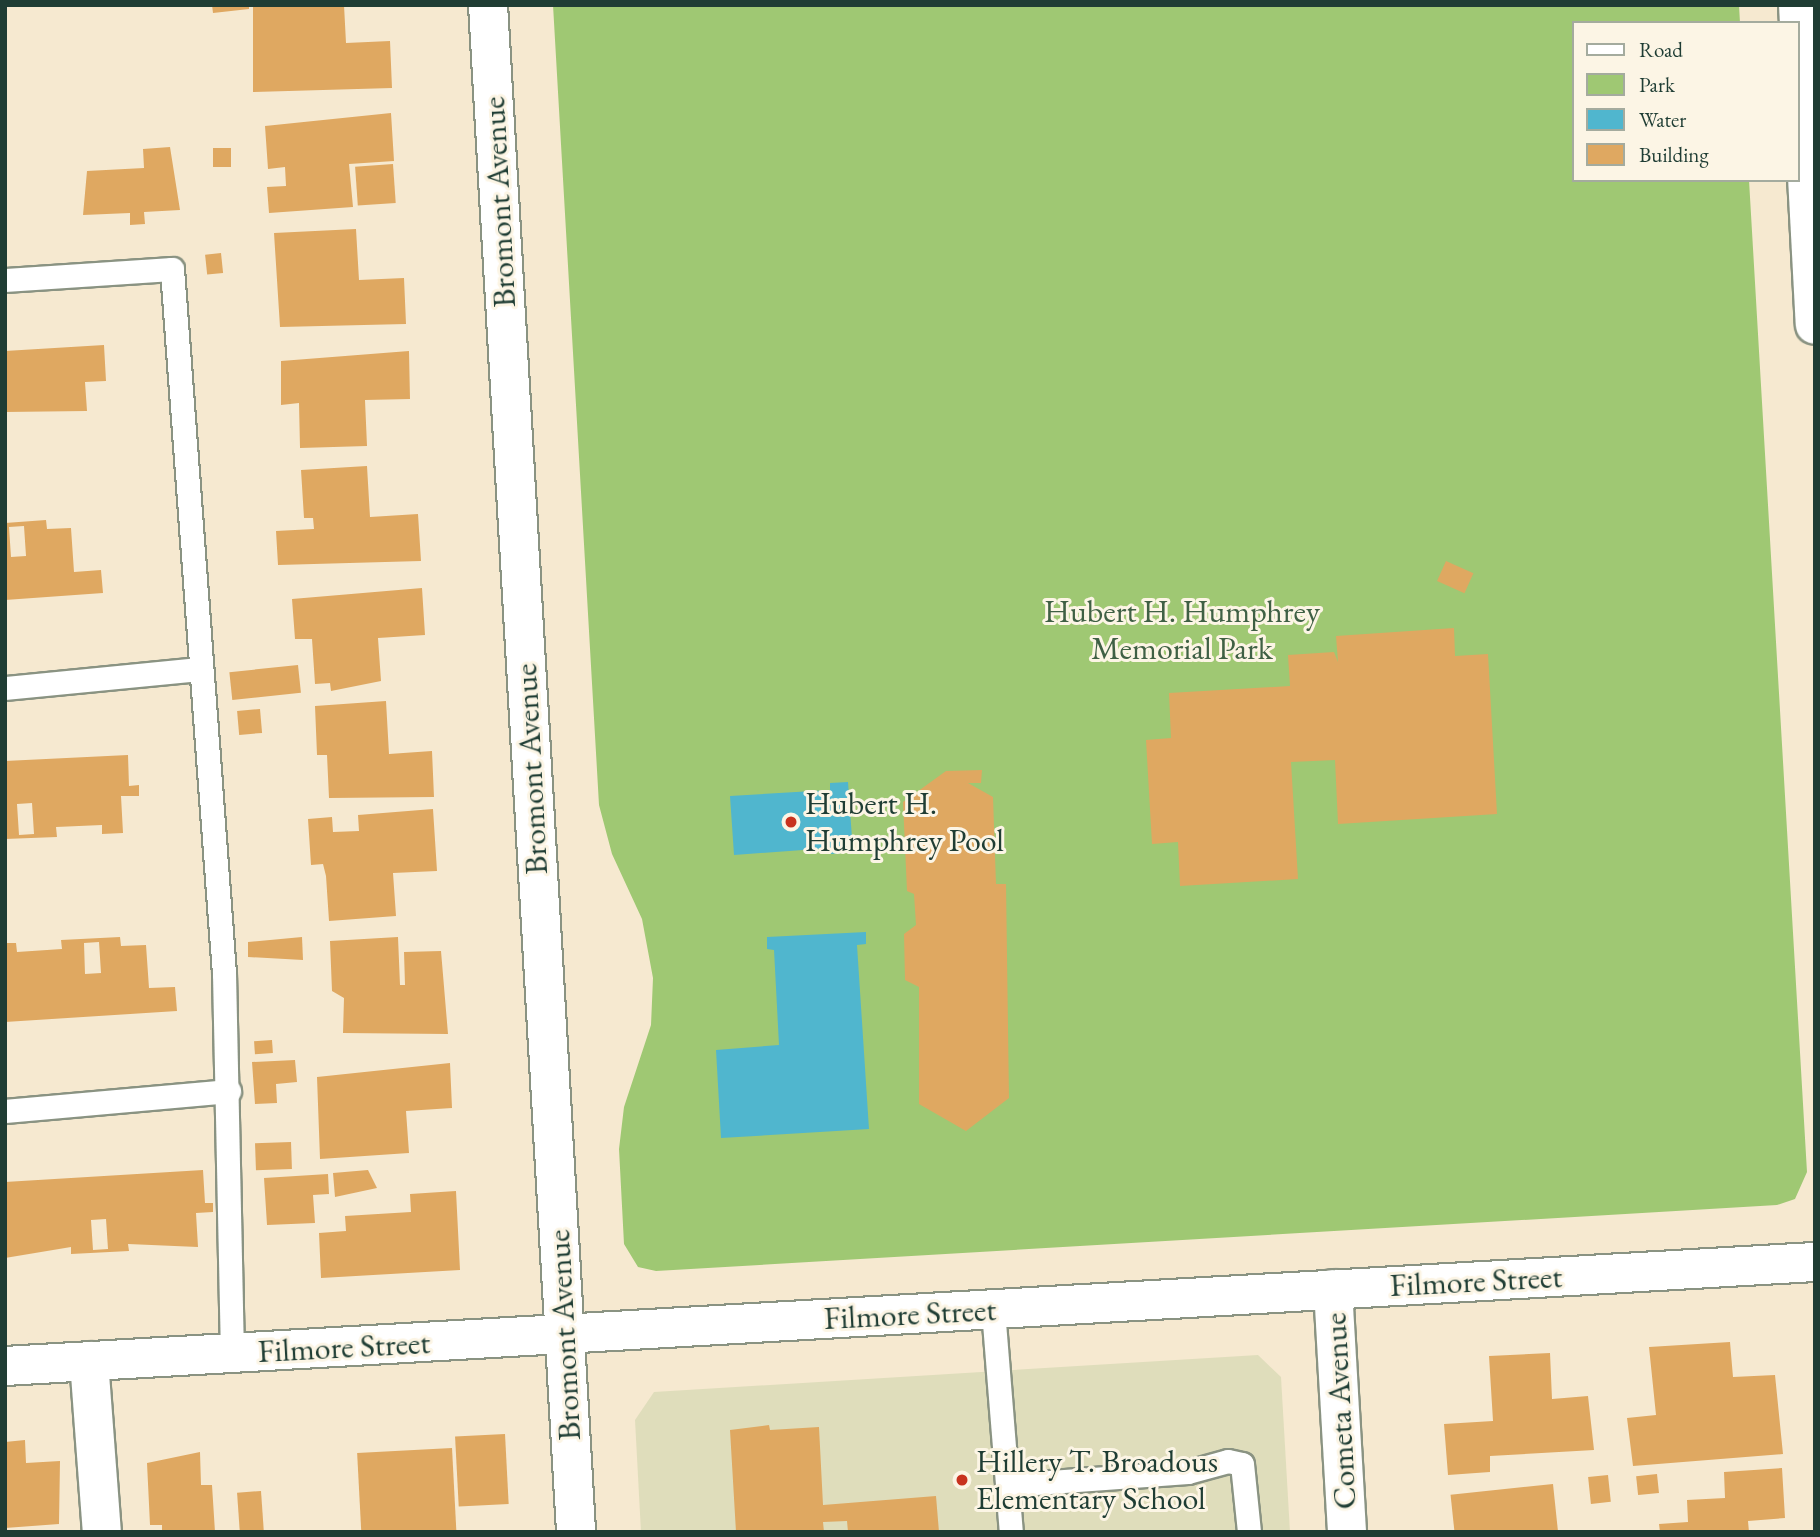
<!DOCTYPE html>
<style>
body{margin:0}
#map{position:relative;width:1820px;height:1537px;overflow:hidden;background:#f6e9d0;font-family:"EB Garamond",serif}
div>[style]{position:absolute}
.built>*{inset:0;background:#dfddbb}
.green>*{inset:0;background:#9fc873}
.water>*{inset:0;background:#50b6ce}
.building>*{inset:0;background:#dfa861;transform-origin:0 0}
.roads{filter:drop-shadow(2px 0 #8a9382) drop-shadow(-2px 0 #8a9382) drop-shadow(0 2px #8a9382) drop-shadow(0 -2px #8a9382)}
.service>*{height:23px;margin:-11.5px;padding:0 11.5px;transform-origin:11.5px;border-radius:11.5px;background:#fff}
.minor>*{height:38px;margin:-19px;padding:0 19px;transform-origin:19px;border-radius:19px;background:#fff}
.tertiary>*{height:38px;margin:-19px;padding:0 19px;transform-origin:19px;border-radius:19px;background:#fff}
.dots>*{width:19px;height:19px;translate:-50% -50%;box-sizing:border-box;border:4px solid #fcf5e5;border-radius:50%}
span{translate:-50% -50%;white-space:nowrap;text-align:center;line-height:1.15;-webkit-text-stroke:6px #fcf5e5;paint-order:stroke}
.street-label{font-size:32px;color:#1f3d34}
.park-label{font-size:32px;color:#3f6044}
.poi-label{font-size:32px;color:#1f3d34}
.left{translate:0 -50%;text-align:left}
.frame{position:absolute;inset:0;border:7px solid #1f3d34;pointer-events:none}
.legend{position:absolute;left:1572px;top:21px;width:228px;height:161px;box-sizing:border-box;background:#fcf5e5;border:2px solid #a4ab9e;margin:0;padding:9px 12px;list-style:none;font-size:21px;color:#1f3d34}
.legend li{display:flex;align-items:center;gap:14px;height:35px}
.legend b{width:35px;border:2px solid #a4ab9e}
</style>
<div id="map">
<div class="built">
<div style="clip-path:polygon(1258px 1355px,1281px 1377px,1290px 1532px,641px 1532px,635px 1420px,654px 1392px)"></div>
</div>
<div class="green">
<div style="clip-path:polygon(553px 5px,1739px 5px,1740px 23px,1573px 23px,1573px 180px,1749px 180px,1807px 1172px,1795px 1199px,1777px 1205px,656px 1271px,638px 1267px,624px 1244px,619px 1149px,624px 1107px,651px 1025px,653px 978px,642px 919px,612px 854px,599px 805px)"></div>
</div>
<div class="water">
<div style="clip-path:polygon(848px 782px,853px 852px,831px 854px,830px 848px,734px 855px,730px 796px,830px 790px,830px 783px)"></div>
<div style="clip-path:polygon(866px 932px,866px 944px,857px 945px,869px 1129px,721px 1138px,716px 1050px,779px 1045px,774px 950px,767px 949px,767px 937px)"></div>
</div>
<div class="building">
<div style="clip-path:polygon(212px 5px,249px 5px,249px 9px,213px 13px)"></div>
<div style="clip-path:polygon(253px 5px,344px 5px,346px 43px,390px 41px,392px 88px,253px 92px)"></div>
<div style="clip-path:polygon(391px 113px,394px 161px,349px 164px,353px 207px,269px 213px,267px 187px,286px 186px,285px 167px,268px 169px,265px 126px)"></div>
<div style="clip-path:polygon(170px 147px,180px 210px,144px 212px,145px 224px,130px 225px,130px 213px,83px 215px,87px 171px,144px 168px,143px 149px)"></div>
<div style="left:213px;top:148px;width:18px;height:19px"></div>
<div style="left:393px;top:164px;width:39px;height:38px;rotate:86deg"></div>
<div style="clip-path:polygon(356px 229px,359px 280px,404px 278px,406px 324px,280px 327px,274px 233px)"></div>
<div style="left:221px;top:253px;width:20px;height:16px;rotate:84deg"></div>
<div style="clip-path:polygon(104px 345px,106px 381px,85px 382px,87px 411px,5px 412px,5px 351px)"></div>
<div style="clip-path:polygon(409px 351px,410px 399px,365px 400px,367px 446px,300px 448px,299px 403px,281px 405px,281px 361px)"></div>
<div style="clip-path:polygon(367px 466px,370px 517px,418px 514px,421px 561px,278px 565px,276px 531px,314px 529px,313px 518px,304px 518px,301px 470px)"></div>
<div style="clip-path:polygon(evenodd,46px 520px,47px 529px,71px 528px,74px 572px,101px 570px,103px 593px,5px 600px,5px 523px,46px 520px,24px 526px,26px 556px,11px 557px,9px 527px,24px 526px)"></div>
<div style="left:1446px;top:561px;width:30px;height:22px;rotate:24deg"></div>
<div style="clip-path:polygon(422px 588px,425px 635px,378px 638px,381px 681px,331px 691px,330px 683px,315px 684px,312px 639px,295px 639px,292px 599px)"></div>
<div style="clip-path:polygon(1454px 628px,1455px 656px,1488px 654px,1497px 814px,1338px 824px,1335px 760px,1291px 762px,1298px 879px,1180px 886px,1178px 842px,1152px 844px,1146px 740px,1171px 738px,1169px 693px,1290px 686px,1288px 655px,1334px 652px,1338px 662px,1336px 636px)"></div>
<div style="left:298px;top:665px;width:28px;height:69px;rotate:84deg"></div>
<div style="clip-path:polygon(386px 701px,389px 754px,432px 751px,434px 797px,329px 798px,327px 755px,317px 755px,315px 706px)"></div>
<div style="left:260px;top:709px;width:24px;height:23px;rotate:85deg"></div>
<div style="clip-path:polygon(evenodd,128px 755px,129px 786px,139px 785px,139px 796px,121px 796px,123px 833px,102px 834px,102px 825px,56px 827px,57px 837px,5px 839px,5px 761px,128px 755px,32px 803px,34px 834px,19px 835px,17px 804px,32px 803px)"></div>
<div style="clip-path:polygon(982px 770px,981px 783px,968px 783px,993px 797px,996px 884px,1006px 884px,1009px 1098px,966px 1131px,919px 1104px,919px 987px,905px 980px,904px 934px,916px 925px,914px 894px,907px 891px,903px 802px,946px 771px)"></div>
<div style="clip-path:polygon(433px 809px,437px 871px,393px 873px,396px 916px,329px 921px,326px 876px,323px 864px,311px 865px,308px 819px,332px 817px,333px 832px,359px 831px,358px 815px)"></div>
<div style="clip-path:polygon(evenodd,120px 937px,121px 946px,146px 945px,149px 988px,175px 987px,177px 1011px,5px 1022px,5px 943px,16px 943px,17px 952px,62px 949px,61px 940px,120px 937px,99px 942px,101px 973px,85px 974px,84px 943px,99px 942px)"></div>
<div style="clip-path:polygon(302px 937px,303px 960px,248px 957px,248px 942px)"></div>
<div style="clip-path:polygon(398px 937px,400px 985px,405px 985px,404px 952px,441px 951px,448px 1034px,343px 1033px,344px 998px,332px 991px,330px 941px)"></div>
<div style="left:272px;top:1040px;width:13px;height:18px;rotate:86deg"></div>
<div style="clip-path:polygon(295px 1060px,297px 1082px,276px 1084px,277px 1103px,255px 1104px,252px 1062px)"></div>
<div style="clip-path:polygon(450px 1063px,452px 1108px,406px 1111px,409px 1153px,320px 1159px,317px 1077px)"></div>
<div style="left:291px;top:1142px;width:27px;height:36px;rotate:88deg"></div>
<div style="clip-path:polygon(evenodd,203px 1170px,205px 1203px,213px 1203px,213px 1212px,196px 1213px,198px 1247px,128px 1244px,129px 1251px,71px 1254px,71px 1247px,5px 1258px,5px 1182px,203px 1170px,106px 1219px,108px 1249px,93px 1250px,91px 1220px,106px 1219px)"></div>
<div style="clip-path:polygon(368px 1170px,377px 1188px,335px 1197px,333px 1173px)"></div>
<div style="clip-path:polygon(328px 1174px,329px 1194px,313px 1195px,315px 1223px,267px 1225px,264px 1178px)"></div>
<div style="clip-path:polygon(456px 1191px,460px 1270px,321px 1278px,319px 1233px,346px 1231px,345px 1216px,411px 1212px,410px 1194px)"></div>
<div style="clip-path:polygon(1730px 1342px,1733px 1377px,1775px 1375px,1783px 1454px,1633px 1466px,1627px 1418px,1656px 1415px,1649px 1347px)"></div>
<div style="clip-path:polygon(1550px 1353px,1552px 1399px,1588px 1396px,1594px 1450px,1490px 1456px,1490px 1472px,1448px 1475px,1444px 1424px,1493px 1421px,1489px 1356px)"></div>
<div style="clip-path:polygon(769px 1425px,770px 1430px,819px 1427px,823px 1505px,936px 1496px,939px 1532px,848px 1532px,847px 1521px,823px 1522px,824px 1532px,736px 1532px,730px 1430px)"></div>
<div style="left:505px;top:1434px;width:70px;height:50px;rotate:87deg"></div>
<div style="clip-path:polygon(25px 1440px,26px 1463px,60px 1461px,59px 1524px,5px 1528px,5px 1442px)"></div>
<div style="left:452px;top:1448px;width:84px;height:95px;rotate:87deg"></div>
<div style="clip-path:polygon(200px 1452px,201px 1485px,212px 1485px,215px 1532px,162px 1532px,162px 1525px,150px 1525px,147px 1463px)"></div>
<div style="clip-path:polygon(1782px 1468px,1785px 1518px,1748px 1521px,1749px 1532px,1660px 1532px,1659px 1524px,1688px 1522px,1687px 1500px,1725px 1498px,1724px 1472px)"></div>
<div style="left:1657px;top:1474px;width:19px;height:21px;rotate:84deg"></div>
<div style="left:1608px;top:1475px;width:27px;height:20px;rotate:84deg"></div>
<div style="left:1553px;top:1484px;width:48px;height:103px;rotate:84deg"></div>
<div style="left:261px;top:1491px;width:41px;height:24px;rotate:86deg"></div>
</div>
<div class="roads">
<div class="service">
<div style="left:5px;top:280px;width:167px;rotate:-3.8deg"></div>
<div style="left:172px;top:269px;width:706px;rotate:85.78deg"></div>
<div style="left:224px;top:973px;width:380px;rotate:88.8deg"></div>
<div style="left:5px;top:688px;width:194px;rotate:-5.6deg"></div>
<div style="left:5px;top:1111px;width:225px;rotate:-5.1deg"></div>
<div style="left:993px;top:1310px;width:223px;rotate:85.4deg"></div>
<div style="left:1008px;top:1485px;width:180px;rotate:-4.1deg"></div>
<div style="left:1188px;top:1472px;width:41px;rotate:-15.4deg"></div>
<div style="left:1228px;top:1461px;width:14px;rotate:12deg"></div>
<div style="left:1242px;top:1464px;width:68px;rotate:84.1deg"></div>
</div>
<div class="minor">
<div style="left:488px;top:5px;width:1530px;rotate:86.7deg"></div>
<div style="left:1333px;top:1289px;width:243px;rotate:86.7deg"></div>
<div style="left:89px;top:1361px;width:171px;rotate:85.7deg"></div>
<div style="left:5px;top:1366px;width:1813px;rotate:-3.29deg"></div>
</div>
<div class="tertiary">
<div style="left:1798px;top:5px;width:320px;rotate:87deg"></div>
</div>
</div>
<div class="dots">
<div style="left:791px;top:822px;background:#c8321e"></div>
<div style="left:962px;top:1480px;background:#c8321e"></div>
</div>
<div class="street-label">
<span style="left:499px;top:202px;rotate:-93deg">Bromont Avenue</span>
<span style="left:531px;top:769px;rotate:-93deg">Bromont Avenue</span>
<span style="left:1476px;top:1281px;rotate:-3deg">Filmore Street</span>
<span style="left:910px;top:1314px;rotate:-3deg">Filmore Street</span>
<span style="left:564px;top:1335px;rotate:-93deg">Bromont Avenue</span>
<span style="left:344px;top:1347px;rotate:-3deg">Filmore Street</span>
<span style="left:1340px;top:1411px;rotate:-93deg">Cometa Avenue</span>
</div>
<div class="park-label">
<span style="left:1182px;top:630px">Hubert H. Humphrey<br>Memorial Park</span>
</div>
<div class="poi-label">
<span class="left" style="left:805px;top:822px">Hubert H.<br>Humphrey Pool</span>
<span class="left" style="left:976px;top:1480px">Hillery T. Broadous<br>Elementary School</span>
</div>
<div class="frame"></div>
<ul class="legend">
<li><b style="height:9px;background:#fff"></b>Road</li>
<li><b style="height:19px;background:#9fc873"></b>Park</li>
<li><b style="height:19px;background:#50b6ce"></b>Water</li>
<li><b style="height:19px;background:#dfa861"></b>Building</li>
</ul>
</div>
